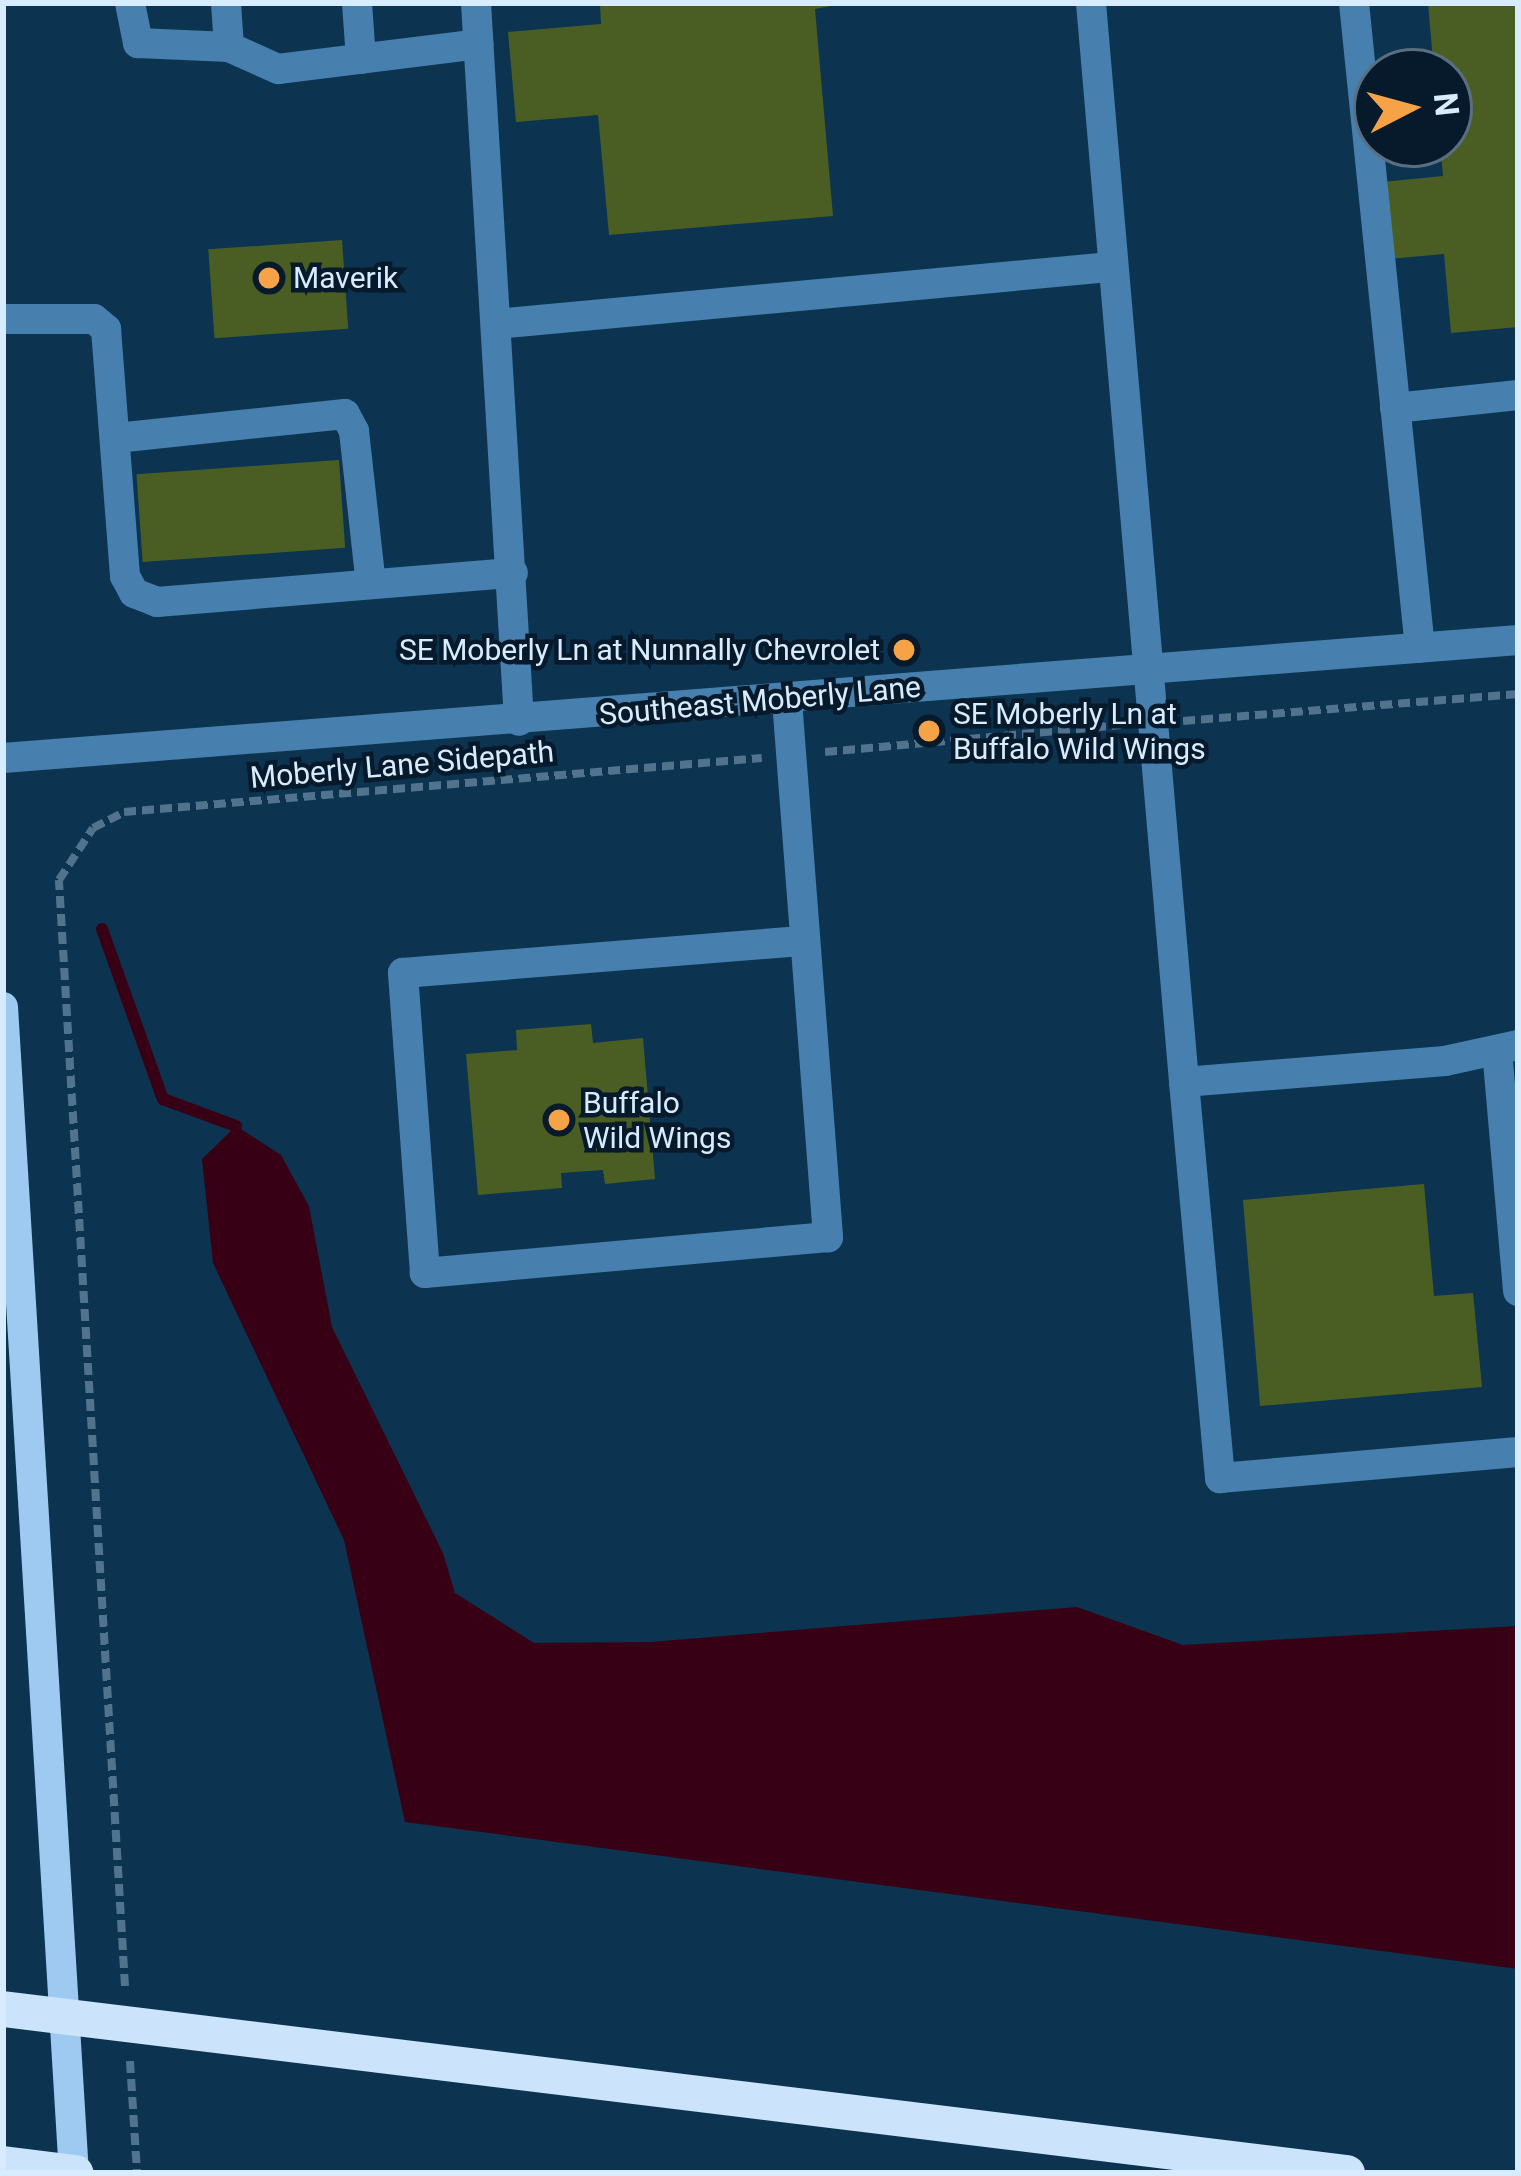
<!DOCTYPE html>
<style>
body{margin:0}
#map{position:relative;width:1521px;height:2176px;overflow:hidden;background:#0c3451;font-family:Roboto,sans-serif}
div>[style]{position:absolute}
.water>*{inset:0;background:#380014}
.stream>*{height:12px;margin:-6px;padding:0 6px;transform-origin:6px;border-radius:6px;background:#380014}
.building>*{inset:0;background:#4a5e24;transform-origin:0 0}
.path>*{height:8px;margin-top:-4px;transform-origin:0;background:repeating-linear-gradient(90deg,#51738d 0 12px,transparent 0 18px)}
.minor>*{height:30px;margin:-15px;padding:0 15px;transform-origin:15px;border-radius:15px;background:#4780af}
.major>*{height:30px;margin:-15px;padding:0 15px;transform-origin:15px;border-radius:15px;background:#9ec9f0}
.highway>*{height:36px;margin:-18px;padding:0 18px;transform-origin:18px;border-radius:18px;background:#cbe4fc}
.dots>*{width:33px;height:33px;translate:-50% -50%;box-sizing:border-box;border:6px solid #061a2b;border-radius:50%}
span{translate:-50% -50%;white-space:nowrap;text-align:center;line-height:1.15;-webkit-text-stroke:9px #061a2b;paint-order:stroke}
.poi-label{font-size:30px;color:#d7ecff}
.left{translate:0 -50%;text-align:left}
.right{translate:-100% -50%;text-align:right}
.street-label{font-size:30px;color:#d7ecff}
.frame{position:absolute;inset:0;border:6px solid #d7ecff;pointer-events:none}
.north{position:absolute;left:1353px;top:48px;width:120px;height:120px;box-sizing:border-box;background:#061a2b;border:3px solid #5a6e80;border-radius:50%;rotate:84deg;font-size:33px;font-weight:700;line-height:48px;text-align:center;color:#d7ecff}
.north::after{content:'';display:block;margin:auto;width:42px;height:54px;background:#f5a346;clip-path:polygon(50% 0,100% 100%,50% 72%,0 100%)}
</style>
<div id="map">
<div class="water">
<div style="clip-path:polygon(236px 1126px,281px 1155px,309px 1206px,332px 1327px,443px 1553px,455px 1593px,534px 1643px,650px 1642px,1077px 1607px,1183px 1645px,1518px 1626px,1518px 1969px,405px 1822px,344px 1540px,213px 1263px,202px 1159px)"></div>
</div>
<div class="stream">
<div style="left:102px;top:929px;width:181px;rotate:70.3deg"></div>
<div style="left:163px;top:1099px;width:78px;rotate:20.3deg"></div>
</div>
<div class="building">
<div style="clip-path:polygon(600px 3px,846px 3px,815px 9px,833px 216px,609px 235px,598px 115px,516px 122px,508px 32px,601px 24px)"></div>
<div style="clip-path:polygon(1428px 3px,1518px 3px,1518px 327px,1451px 333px,1444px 254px,1389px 259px,1382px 182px,1443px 176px,1440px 144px,1449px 144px,1449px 72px,1434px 72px)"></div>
<div style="left:342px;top:240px;width:89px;height:134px;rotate:86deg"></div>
<div style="left:339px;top:460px;width:88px;height:203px;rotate:86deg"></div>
<div style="clip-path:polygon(591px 1024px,593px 1043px,643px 1038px,655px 1179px,605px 1184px,603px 1170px,561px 1173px,562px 1188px,478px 1195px,466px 1054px,517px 1050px,516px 1030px)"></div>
<div style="clip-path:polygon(1424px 1184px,1434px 1296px,1473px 1293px,1482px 1387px,1260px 1406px,1243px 1200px)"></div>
</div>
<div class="path">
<div style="left:1183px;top:721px;width:336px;rotate:-4.6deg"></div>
<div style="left:825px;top:752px;width:297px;rotate:-5.2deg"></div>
<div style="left:125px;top:1986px;width:1108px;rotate:-93.42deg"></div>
<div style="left:59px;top:880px;width:62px;rotate:-56.8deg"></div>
<div style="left:93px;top:828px;width:35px;rotate:-27deg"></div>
<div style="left:124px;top:812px;width:640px;rotate:-4.84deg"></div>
<div style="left:130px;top:2061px;width:112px;rotate:86.4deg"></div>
</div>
<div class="minor">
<div style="left:130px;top:3px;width:41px;rotate:78.7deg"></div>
<div style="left:138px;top:43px;width:91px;rotate:2.5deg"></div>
<div style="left:229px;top:47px;width:54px;rotate:24.2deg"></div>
<div style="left:278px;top:69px;width:202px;rotate:-7.1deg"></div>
<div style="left:226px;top:3px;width:44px;rotate:86.1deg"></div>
<div style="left:357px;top:3px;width:56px;rotate:85.9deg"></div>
<div style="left:476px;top:3px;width:719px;rotate:86.57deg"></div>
<div style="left:1091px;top:3px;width:1083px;rotate:85.07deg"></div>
<div style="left:1184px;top:1082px;width:262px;rotate:-4.6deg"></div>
<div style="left:1445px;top:1061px;width:75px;rotate:-12.4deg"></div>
<div style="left:1354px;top:3px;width:648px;rotate:84.16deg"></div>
<div style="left:3px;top:319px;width:91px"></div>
<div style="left:94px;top:319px;width:16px;rotate:40deg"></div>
<div style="left:106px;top:329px;width:248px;rotate:85.6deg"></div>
<div style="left:125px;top:576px;width:19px;rotate:62deg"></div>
<div style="left:134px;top:593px;width:25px;rotate:21deg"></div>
<div style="left:157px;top:602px;width:357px;rotate:-4.7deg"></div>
<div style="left:496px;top:324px;width:618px;rotate:-5.3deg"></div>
<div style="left:1395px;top:408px;width:124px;rotate:-6deg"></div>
<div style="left:116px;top:438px;width:230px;rotate:-6deg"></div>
<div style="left:345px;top:414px;width:19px;rotate:62deg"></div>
<div style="left:354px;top:431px;width:154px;rotate:83.7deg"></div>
<div style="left:787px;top:700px;width:539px;rotate:85.63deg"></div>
<div style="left:828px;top:1237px;width:405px;rotate:174.9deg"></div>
<div style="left:425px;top:1273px;width:301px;rotate:-94.2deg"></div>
<div style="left:403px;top:973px;width:403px;rotate:-4.6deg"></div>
<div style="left:3px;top:758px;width:1520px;rotate:-4.45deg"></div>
<div style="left:1497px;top:1050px;width:242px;rotate:85deg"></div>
<div style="left:1184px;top:1082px;width:398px;rotate:84.8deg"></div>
<div style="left:1220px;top:1478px;width:299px;rotate:-5deg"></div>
</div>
<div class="major">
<div style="left:3px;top:1007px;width:1168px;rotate:86.52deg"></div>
</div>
<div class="highway">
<div style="left:3px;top:2009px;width:1354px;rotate:6.96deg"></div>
<div style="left:3px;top:2164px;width:73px;rotate:7.1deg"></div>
</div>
<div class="dots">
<div style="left:269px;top:278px;background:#f5a346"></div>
<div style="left:904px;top:650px;background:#f5a346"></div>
<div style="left:929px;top:731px;background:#f5a346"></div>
<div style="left:559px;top:1120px;background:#f5a346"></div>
</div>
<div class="poi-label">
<span class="left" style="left:293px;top:278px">Maverik</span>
<span class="right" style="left:880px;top:650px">SE Moberly Ln at Nunnally Chevrolet</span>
<span class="left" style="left:953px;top:731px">SE Moberly Ln at<br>Buffalo Wild Wings</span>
<span class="left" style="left:583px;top:1120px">Buffalo<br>Wild Wings</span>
</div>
<div class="street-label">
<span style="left:760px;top:701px;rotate:-5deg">Southeast Moberly Lane</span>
<span style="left:402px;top:765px;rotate:-5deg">Moberly Lane Sidepath</span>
</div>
<div class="frame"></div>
<div class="north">N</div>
</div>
